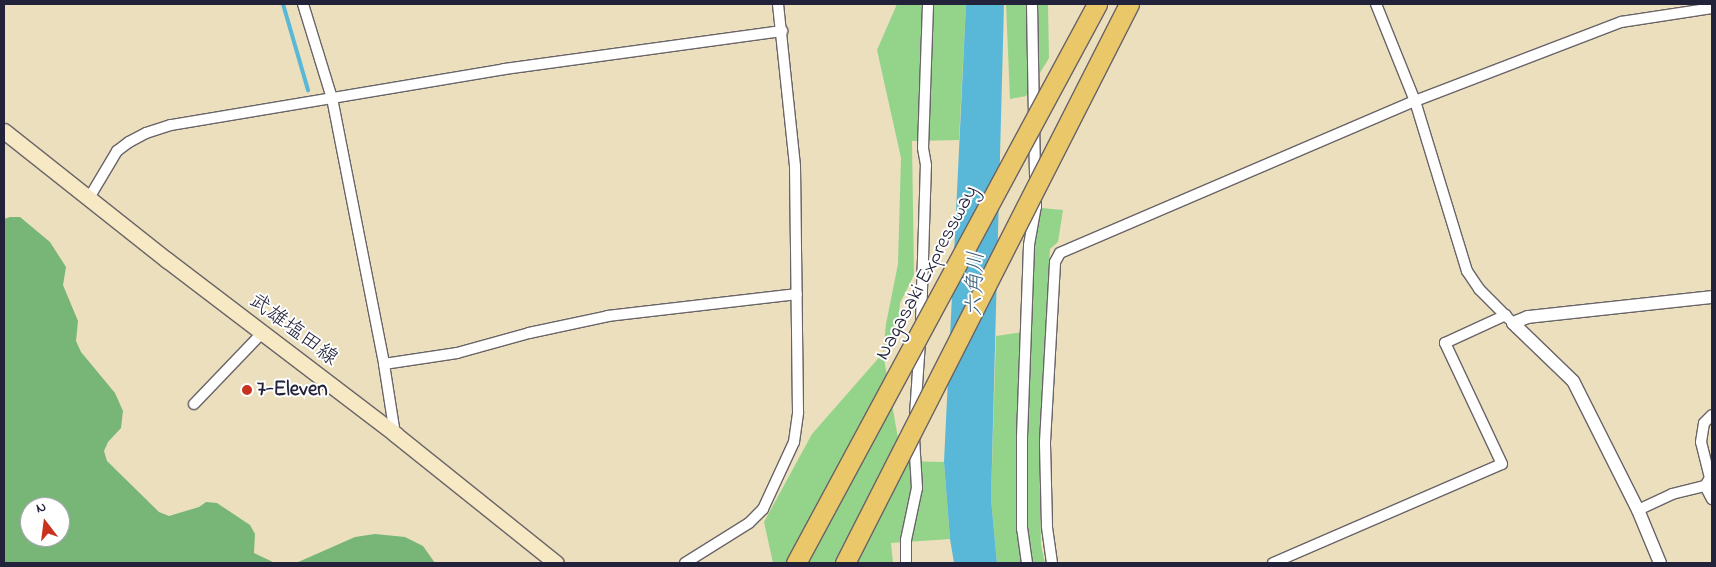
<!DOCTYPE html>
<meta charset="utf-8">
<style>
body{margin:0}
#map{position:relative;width:1716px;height:567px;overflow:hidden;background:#ecdfbd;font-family:"Indie Flower","Klee One",sans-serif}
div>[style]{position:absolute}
.green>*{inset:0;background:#94d48a}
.forest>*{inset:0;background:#77b676}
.water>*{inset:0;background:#59b8d7}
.stream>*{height:4px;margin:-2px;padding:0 2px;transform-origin:2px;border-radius:2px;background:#59b8d7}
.roads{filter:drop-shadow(1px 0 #696468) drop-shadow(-1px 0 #696468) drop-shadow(0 1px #696468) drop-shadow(0 -1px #696468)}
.minor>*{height:10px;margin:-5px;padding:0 5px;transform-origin:5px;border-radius:5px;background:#fff}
.tertiary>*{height:12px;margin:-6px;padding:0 6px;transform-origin:6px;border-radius:6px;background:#fff}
.secondary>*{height:15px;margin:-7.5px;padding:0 7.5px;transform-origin:7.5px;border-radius:7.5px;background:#f7e9c3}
.bridges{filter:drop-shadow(1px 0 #696468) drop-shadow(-1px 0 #696468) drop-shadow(0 1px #696468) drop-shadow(0 -1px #696468)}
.motorway-bridge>*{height:19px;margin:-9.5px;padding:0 9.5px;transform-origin:9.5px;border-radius:9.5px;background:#eac769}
.dots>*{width:14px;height:14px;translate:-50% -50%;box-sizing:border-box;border:2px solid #fff;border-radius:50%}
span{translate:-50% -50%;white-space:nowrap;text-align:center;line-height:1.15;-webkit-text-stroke:4px #fff;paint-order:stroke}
.street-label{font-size:21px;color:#22223b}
.poi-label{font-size:21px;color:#22223b;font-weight:700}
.left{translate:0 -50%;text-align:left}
.water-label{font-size:22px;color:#385e79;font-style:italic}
.frame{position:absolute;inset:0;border:5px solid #22223b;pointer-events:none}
.north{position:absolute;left:20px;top:497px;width:50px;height:50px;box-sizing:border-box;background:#fff;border:1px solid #a7a7b1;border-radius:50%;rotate:345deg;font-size:14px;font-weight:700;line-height:20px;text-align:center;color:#22223b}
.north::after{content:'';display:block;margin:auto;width:18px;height:22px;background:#c8321e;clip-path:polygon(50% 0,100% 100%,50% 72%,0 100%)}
</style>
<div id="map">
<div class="green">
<div style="clip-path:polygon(897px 4px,966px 4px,959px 140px,912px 141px,914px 275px,900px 303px,898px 328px,883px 353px,902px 461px,944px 462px,950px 539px,891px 543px,893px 563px,773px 563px,764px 522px,812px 434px,883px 353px,886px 324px,898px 264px,901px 158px,877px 50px)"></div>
<div style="clip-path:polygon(1006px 4px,1048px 4px,1049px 58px,1026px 96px,1010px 99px)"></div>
<div style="clip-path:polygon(1042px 208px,1063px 210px,1058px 242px,1050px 249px,1039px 442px,1041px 545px,1045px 563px,997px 563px,991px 499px,996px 336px,1031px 331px,1032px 245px)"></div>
</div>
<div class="forest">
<div style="clip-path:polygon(evenodd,10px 217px,20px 217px,50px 242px,66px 267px,63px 285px,78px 321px,76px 341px,81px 352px,115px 393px,123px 411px,121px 428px,108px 442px,104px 451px,107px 461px,159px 512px,169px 516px,199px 507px,206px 502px,217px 503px,250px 525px,255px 534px,254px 553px,275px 563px,4px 563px,4px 219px,10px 217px,30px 507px,60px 507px,60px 537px,30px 537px,30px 507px)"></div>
<div style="clip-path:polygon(375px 534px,405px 537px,423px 546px,435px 563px,296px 563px,355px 537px)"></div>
</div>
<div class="water">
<div style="clip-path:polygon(966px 4px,1004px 4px,991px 499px,997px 563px,954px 563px,950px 539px,944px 462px)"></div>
</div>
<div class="stream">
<div style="left:283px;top:4px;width:90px;rotate:73.8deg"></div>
</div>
<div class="roads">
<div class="minor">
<div style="left:303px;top:4px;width:98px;rotate:72.9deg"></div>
<div style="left:332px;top:98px;width:271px;rotate:78.9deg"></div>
<div style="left:384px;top:364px;width:71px;rotate:81.1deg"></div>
<div style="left:1032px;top:4px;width:177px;rotate:89deg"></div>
<div style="left:1376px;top:4px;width:105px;rotate:68.1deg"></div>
<div style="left:1415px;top:101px;width:178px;rotate:73deg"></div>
<div style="left:1467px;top:271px;width:22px;rotate:56deg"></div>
<div style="left:1479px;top:289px;width:42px;rotate:45deg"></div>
<div style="left:89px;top:198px;width:55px;rotate:-59.2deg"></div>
<div style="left:117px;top:151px;width:15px;rotate:-37deg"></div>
<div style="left:129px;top:142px;width:19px;rotate:-28deg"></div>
<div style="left:146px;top:133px;width:26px;rotate:-18deg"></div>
<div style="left:171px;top:125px;width:338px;rotate:-9.5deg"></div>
<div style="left:504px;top:69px;width:281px;rotate:-7.8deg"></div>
<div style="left:921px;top:322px;width:157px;rotate:-88.2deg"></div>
<div style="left:926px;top:165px;width:17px;rotate:-100deg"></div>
<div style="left:923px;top:148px;width:144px;rotate:-88deg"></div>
<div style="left:384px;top:364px;width:74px;rotate:-8.6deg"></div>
<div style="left:457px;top:353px;width:75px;rotate:-15.5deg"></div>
<div style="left:529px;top:333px;width:81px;rotate:-12.1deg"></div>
<div style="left:608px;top:316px;width:190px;rotate:-6.6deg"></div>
<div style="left:194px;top:404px;width:98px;rotate:-46.2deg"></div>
<div style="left:915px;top:415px;width:73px;rotate:-86.1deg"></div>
<div style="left:1705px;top:486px;width:15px;rotate:62deg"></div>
<div style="left:1638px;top:510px;width:38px;rotate:-25deg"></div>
<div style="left:1672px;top:494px;width:34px;rotate:-14deg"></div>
<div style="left:1705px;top:486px;width:9px;rotate:-58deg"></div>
<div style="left:1710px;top:478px;width:37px;rotate:-104deg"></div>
<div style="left:1701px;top:442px;width:19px;rotate:-81deg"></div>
<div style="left:1704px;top:423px;width:11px;rotate:-45deg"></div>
<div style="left:685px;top:563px;width:75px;rotate:-32deg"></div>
<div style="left:749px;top:523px;width:20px;rotate:-45deg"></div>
<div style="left:763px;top:509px;width:74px;rotate:-65.2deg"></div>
<div style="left:794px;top:442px;width:30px;rotate:-82deg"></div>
<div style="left:798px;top:412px;width:246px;rotate:-90.7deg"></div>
<div style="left:795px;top:166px;width:163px;rotate:-96deg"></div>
<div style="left:906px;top:563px;width:23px;rotate:-90deg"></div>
<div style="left:906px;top:540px;width:53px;rotate:-78.1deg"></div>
<div style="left:917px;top:488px;width:51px;rotate:-93.4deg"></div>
<div style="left:1027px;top:563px;width:34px;rotate:-98deg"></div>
<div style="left:1022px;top:529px;width:92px;rotate:-90deg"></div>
<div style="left:1022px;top:437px;width:192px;rotate:-87.9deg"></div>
<div style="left:1029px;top:245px;width:39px;rotate:-80deg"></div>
<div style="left:1036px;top:207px;width:12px;rotate:-90deg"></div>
<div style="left:1052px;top:563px;width:37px;rotate:-98deg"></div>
<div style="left:1047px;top:526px;width:84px;rotate:-91.4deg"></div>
<div style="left:1045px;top:442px;width:180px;rotate:-86.8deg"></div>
<div style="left:1055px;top:262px;width:10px;rotate:-61deg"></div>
<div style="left:1060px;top:253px;width:386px;rotate:-23.2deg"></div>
<div style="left:1415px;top:101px;width:221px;rotate:-21deg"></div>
<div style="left:1621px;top:22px;width:92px;rotate:-8.7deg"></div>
<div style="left:1273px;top:563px;width:249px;rotate:-23.4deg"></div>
<div style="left:1502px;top:464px;width:134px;rotate:-115.2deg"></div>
<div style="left:1445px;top:343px;width:67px;rotate:-24.7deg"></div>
</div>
<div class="tertiary">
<div style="left:1660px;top:563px;width:57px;rotate:-112.5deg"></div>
<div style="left:1638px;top:510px;width:144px;rotate:-116.7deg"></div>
<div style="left:1573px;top:381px;width:83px;rotate:-136deg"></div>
<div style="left:1513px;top:323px;width:16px;rotate:-22deg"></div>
<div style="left:1528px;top:317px;width:185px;rotate:-6.2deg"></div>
</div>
<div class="secondary">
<div style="left:4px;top:131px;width:208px;rotate:38.4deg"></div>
<div style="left:167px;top:260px;width:287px;rotate:37.3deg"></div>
<div style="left:395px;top:434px;width:206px;rotate:38.7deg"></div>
</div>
</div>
<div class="bridges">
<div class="motorway-bridge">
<div style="left:796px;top:563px;width:635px;rotate:-61.7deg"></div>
<div style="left:845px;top:563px;width:627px;rotate:-63.07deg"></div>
</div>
</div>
<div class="dots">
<div style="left:247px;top:390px;background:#c8321e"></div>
</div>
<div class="street-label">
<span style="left:927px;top:273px;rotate:-62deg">Nagasaki Expressway</span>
<span style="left:293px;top:330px;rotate:37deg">武雄塩田線</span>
</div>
<div class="poi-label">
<span class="left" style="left:257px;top:390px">7-Eleven</span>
</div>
<div class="water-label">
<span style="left:977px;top:284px;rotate:-88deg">六角川</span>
</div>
<div class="frame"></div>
<div class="north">N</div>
</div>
